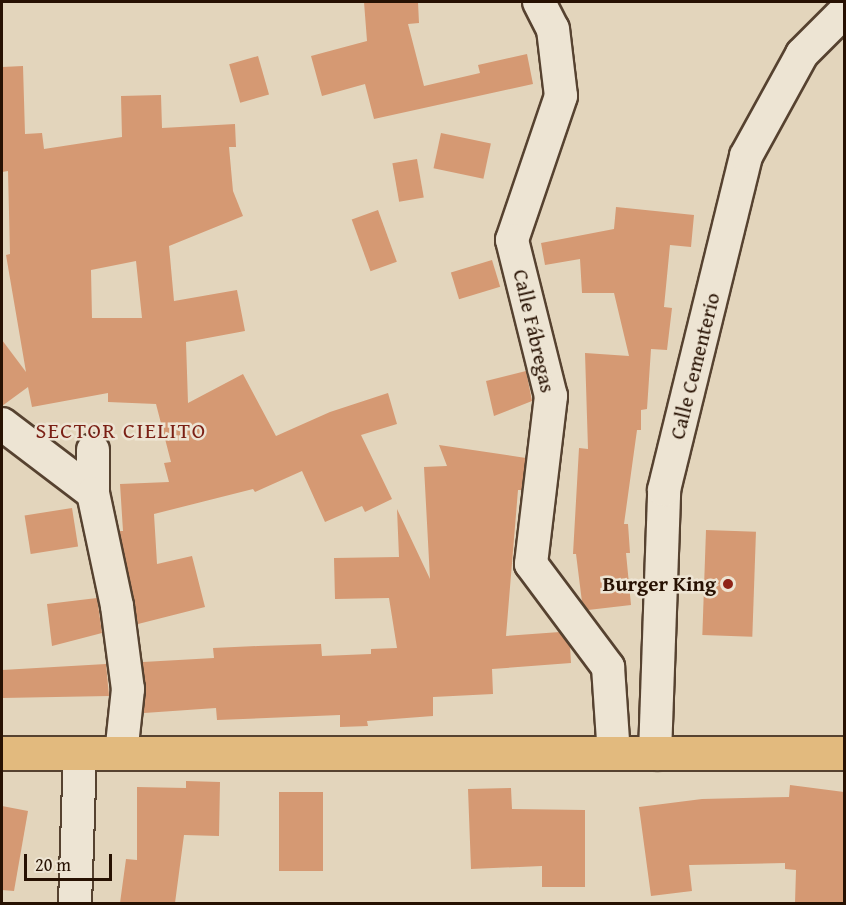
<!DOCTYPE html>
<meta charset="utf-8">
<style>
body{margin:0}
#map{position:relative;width:846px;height:905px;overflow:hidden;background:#e3d5bc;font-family:"Gentium Book Plus",serif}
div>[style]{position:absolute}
.building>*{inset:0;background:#d59973;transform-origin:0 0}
.roads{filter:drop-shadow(2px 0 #564230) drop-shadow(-2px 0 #564230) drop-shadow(0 2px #564230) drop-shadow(0 -2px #564230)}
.minor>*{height:32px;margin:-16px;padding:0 16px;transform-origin:16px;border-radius:16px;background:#ede4d3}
.major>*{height:33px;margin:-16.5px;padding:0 16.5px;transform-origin:16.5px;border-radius:16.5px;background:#e2ba7e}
.dots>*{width:16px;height:16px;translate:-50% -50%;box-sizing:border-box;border:3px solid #ede4d3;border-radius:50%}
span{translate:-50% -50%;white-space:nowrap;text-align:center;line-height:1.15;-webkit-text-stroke:5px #ede4d3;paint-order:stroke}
.street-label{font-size:21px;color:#271102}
.poi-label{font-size:21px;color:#271102;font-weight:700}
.right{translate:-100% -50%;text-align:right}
.neighbourhood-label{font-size:22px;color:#7a1f14;letter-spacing:1.5px}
.frame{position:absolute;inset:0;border:3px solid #271102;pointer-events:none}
.scale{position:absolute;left:24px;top:854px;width:88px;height:27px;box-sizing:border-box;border:3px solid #271102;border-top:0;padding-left:8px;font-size:18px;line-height:21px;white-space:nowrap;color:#271102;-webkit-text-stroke:4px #ede4d3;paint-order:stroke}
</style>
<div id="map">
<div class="building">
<div style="clip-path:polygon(364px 2px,418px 2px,419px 23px,408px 24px,424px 86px,480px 73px,478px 65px,527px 54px,533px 84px,374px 119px,365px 84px,322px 96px,311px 56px,367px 41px)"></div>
<div style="left:258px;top:56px;width:40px;height:30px;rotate:74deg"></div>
<div style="clip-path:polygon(evenodd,23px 66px,25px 134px,42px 133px,44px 149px,122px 137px,121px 96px,161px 95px,162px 128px,235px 124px,236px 147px,229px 147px,233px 191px,243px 216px,169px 246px,174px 301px,237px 290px,245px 331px,186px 342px,188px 403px,243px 374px,276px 436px,330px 412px,388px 393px,397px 424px,361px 435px,392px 499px,365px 512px,362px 506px,325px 522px,302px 471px,255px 492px,253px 489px,154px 514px,157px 564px,192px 556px,205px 607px,138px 624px,119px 531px,123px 531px,120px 484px,169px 482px,164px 463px,171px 462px,156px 404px,108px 402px,108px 393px,32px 407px,28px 387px,2px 406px,2px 340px,26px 372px,6px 255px,10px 254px,8px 171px,2px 172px,2px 67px,23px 66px,136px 261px,142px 318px,92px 318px,91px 270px,136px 261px)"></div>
<div style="left:441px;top:133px;width:51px;height:36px;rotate:12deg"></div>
<div style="left:417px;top:159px;width:39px;height:25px;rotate:80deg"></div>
<div style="clip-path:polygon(616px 207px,694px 215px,691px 247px,670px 245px,664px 307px,672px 308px,667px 350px,651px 349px,647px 409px,641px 410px,641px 430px,637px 430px,624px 524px,628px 524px,630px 553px,626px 553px,631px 605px,588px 610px,582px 602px,576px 554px,573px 554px,579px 448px,588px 449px,585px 353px,629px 356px,614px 293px,582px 293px,580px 259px,545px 265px,541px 243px,614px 229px)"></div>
<div style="left:378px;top:210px;width:55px;height:28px;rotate:70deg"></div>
<div style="left:492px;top:260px;width:28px;height:43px;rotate:73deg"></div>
<div style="clip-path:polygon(526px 371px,532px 401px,494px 416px,486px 381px)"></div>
<div style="clip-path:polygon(439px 445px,526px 458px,522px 490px,518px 490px,506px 636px,560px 632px,570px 646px,571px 663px,492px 669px,493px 694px,433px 697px,433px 716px,367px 721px,368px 726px,340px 727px,340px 715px,217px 720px,216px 708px,144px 713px,143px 662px,214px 658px,213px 648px,258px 646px,321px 644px,322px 656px,371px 654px,371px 649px,397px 648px,389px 598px,335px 599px,334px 558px,399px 557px,397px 509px,430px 579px,424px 467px,447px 466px)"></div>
<div style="left:72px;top:508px;width:39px;height:48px;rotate:81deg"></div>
<div style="left:706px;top:530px;width:50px;height:105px;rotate:2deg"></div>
<div style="clip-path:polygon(97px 598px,102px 633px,52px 646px,47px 604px)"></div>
<div style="clip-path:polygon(106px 664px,109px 696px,2px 698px,2px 670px)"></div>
<div style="clip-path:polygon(186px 781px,220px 782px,219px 836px,184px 835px,175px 903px,120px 903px,126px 859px,137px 860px,137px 787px,186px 788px)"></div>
<div style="clip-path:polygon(790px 785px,844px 792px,844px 903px,795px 903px,796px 870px,785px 869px,785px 863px,689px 865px,692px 891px,651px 896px,639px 807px,702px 799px,789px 797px)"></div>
<div style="clip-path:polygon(511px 788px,512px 809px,585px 810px,585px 887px,542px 887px,542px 866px,471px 869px,468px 789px)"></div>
<div style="left:279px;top:792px;width:44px;height:79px"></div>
<div style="clip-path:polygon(2px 806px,28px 811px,14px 891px,2px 890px)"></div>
</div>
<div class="roads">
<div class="minor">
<div style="left:539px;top:2px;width:30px;rotate:63deg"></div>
<div style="left:553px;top:29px;width:67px;rotate:83.2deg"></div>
<div style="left:561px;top:96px;width:152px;rotate:108.8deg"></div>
<div style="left:512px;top:240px;width:161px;rotate:76deg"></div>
<div style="left:551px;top:396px;width:169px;rotate:96.8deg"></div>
<div style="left:531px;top:564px;width:129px;rotate:53.2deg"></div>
<div style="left:608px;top:667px;width:87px;rotate:86.1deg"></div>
<div style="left:2px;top:424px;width:114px;rotate:37.2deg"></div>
<div style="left:93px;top:450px;width:43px;rotate:90deg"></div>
<div style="left:93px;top:493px;width:116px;rotate:78deg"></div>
<div style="left:117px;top:606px;width:84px;rotate:82.5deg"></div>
<div style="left:128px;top:689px;width:65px;rotate:96.1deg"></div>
<div style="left:655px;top:754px;width:264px;rotate:-88deg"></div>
<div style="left:664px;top:490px;width:344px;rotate:-76.2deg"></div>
<div style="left:746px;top:156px;width:116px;rotate:-61.2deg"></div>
<div style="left:802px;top:54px;width:59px;rotate:-45deg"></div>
<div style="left:75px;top:904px;width:150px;rotate:-88.1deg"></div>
</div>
<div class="major">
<div style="left:2px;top:753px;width:842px"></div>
</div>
</div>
<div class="dots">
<div style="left:728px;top:584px;background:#8f2418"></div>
</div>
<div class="street-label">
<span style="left:534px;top:331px;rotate:77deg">Calle Fábregas</span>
<span style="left:695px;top:366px;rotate:-76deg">Calle Cementerio</span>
</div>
<div class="poi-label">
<span class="right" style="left:716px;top:584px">Burger King</span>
</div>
<div class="neighbourhood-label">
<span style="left:121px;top:431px">SECTOR CIELITO</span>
</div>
<div class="frame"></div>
<div class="scale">20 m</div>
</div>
